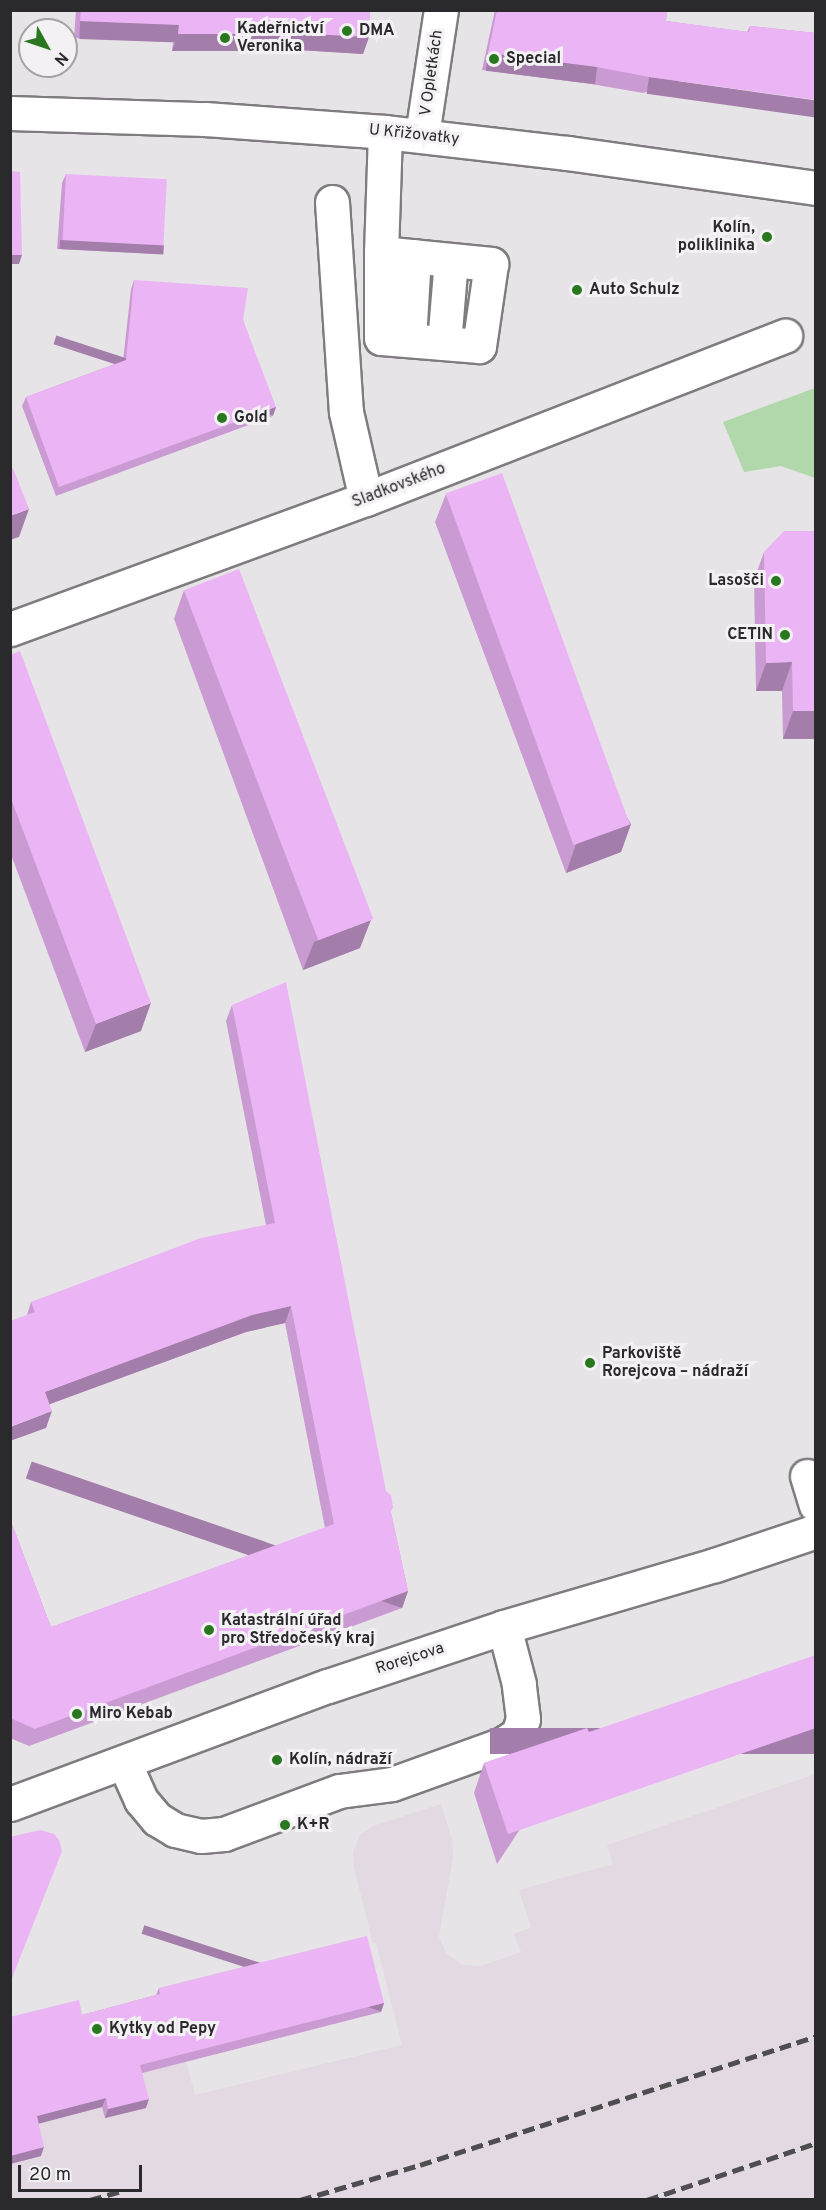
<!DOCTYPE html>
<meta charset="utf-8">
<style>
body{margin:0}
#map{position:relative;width:826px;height:2210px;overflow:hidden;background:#e7e4e7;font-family:Overpass,sans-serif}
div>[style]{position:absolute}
.built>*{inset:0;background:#e2d9e3}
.green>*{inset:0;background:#b0d8aa}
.roads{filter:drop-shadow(2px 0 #7f7c7f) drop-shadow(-2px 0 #7f7c7f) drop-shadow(0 2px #7f7c7f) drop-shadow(0 -2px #7f7c7f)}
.minor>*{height:33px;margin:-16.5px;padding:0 16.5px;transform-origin:16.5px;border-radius:16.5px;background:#fff}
.major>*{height:33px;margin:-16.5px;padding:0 16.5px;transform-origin:16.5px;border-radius:16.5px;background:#fff}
.rail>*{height:4.5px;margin-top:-2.25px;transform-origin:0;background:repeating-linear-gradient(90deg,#4e4d4f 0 12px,transparent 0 18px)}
.wall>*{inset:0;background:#ca9bd2}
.shaded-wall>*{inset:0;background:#a47eab;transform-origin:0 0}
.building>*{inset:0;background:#ebb4f4;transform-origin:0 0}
.dots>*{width:16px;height:16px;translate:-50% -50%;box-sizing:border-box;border:3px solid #f4f1f5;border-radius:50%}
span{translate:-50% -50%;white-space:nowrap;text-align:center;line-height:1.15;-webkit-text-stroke:6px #f4f1f5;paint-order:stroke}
.poi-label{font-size:16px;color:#2a292b;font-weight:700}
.left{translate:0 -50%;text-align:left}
.right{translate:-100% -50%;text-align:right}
.street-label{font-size:16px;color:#2a292b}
.frame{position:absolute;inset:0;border:12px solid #2a292b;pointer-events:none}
.north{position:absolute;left:18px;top:18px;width:60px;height:60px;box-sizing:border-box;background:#f4f1f5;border:2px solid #a3a1a4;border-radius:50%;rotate:130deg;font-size:16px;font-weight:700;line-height:24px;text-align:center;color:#2a292b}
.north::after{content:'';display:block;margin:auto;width:21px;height:27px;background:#297820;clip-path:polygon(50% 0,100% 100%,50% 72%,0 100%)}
.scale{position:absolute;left:18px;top:2165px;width:124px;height:27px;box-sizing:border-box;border:3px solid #2a292b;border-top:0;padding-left:8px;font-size:18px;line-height:21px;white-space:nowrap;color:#2a292b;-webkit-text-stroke:4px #f4f1f5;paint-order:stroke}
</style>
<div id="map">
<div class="built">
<div style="clip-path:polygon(815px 1774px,815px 2199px,11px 2200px,11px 2164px,33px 2125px,102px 2107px,126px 2031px,186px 2061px,195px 2095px,402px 2045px,376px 1943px,373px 1943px,354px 1868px,353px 1852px,360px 1835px,373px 1826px,441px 1804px,452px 1840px,453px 1857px,439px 1937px,447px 1954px,462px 1965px,481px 1966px,521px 1952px,514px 1934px,531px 1927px,519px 1890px,613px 1864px,607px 1845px)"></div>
</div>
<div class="green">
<div style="clip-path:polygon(815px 388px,815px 478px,781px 466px,744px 472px,723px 422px)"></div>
</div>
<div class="roads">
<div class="minor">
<div style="left:422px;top:135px;width:126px;rotate:-81.4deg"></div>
<div style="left:332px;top:202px;width:210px;rotate:86.2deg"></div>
<div style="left:346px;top:412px;width:89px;rotate:77.1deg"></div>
<div style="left:381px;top:253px;width:111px;rotate:5.7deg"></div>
<div style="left:491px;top:264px;width:83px;rotate:98.3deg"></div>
<div style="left:479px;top:346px;width:98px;rotate:-175.3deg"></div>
<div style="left:381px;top:338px;width:85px;rotate:-90deg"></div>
<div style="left:381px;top:253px;width:121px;rotate:-88.1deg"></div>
<div style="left:409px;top:340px;width:84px;rotate:-86.6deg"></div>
<div style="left:444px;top:343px;width:83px;rotate:-85.2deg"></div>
<div style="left:10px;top:629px;width:379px;rotate:-20.1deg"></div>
<div style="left:366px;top:499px;width:450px;rotate:-21.3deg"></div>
<div style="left:807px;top:1476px;width:30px;rotate:73deg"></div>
<div style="left:124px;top:1762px;width:42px;rotate:65.9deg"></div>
<div style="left:141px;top:1800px;width:25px;rotate:50deg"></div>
<div style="left:157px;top:1819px;width:21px;rotate:31deg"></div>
<div style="left:175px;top:1830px;width:27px;rotate:13deg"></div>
<div style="left:201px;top:1836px;width:23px;rotate:-5deg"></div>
<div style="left:224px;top:1834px;width:123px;rotate:-20.5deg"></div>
<div style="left:339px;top:1791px;width:53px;rotate:-7.5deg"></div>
<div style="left:392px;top:1784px;width:118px;rotate:-19.8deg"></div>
<div style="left:503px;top:1744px;width:18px;rotate:-34deg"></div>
<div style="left:518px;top:1734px;width:16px;rotate:-72deg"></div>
<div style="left:523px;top:1719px;width:35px;rotate:-97deg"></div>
<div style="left:519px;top:1684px;width:59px;rotate:-104.7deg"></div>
<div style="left:10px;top:1804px;width:339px;rotate:-20.4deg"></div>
<div style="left:328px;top:1686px;width:186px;rotate:-18.5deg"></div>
<div style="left:504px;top:1627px;width:220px;rotate:-16.4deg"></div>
<div style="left:715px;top:1565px;width:107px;rotate:-18.6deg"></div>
</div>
<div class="major">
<div style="left:10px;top:113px;width:195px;rotate:1.8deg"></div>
<div style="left:205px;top:119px;width:180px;rotate:4.1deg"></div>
<div style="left:385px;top:132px;width:183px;rotate:6.6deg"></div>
<div style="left:567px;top:153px;width:251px;rotate:8deg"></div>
</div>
</div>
<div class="rail">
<div style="left:90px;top:2200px;width:32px;rotate:-16deg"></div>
<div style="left:300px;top:2200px;width:125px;rotate:-16.3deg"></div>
<div style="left:420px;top:2165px;width:416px;rotate:-18deg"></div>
<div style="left:647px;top:2200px;width:178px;rotate:-18.6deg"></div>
</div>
<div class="wall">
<div style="clip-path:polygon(76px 10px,370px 10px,369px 37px,363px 54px,248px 47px,247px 51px,172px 51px,173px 42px,74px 38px)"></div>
<div style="clip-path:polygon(495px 10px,667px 10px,666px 21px,747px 32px,750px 26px,816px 33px,643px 93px,591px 84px,482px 70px)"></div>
<div style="clip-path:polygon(66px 174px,164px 245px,161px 254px,57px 249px,62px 183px)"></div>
<div style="clip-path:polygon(134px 280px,243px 320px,273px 416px,56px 496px,22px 406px,26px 397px,123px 361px,131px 289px)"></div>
<div style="clip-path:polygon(446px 494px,631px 824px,621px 852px,566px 873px,435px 522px)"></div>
<div style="clip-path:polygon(764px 552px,816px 739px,783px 739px,782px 691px,756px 691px,754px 580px)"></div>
<div style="clip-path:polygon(184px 590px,360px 948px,303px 970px,174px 619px)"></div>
<div style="clip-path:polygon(10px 655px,141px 1031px,85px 1052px,10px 852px)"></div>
<div style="clip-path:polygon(232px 1005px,391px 1513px,408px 1591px,402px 1608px,29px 1746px,10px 1738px,10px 1519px,51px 1627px,325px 1528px,285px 1323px,246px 1332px,50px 1404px,46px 1428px,27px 1315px,31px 1302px,266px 1225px,226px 1021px)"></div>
<div style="clip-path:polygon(587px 1728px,497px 1864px,474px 1793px,484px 1763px)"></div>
<div style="clip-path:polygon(159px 1988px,384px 2003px,381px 2012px,142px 2073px,146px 2108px,105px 2118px,102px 2107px,38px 2124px,41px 2156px,10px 2164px,10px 2017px,82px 2015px,156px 1995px)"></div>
</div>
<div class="shaded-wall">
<div style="left:80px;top:21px;width:99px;height:18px;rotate:2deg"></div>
<div style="clip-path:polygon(253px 31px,369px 37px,363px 54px,248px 47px,247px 51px,172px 51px,178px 34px)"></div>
<div style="left:488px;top:53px;width:110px;height:18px;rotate:7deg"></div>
<div style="left:649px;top:77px;width:169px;height:17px;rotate:8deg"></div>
<div style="left:60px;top:240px;width:104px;height:9px;rotate:3deg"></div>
<div style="clip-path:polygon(10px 255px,22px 255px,19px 264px,10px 264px)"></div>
<div style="left:276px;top:407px;width:9px;height:231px;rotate:108deg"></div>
<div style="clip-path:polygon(29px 509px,19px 537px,10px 540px,10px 516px)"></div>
<div style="clip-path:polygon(792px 662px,782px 691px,756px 691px,766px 663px)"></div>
<div style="clip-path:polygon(793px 711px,816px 711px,816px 739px,783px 739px)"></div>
<div style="clip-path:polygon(631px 824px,621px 852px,566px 873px,576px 844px)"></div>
<div style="clip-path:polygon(371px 920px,360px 948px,303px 970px,314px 942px)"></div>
<div style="clip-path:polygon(151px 1003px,141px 1031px,85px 1052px,96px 1024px)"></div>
<div style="clip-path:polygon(291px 1306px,285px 1323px,246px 1332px,39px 1408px,45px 1392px,252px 1315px)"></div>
<div style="clip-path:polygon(52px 1411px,46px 1428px,10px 1441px,10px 1427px)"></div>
<div style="left:408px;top:1591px;width:18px;height:398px;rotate:109deg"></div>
<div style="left:816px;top:1728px;width:26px;height:326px;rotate:90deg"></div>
<div style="left:384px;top:2003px;width:9px;height:252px;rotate:108deg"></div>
<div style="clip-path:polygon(106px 2098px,102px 2107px,33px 2125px,37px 2116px)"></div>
<div style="clip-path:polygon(149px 2099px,146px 2108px,105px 2118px,108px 2109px)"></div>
<div style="clip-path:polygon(44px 2147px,41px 2156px,10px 2164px,10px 2156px)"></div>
</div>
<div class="building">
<div style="clip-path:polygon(81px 10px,370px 10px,369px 37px,253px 31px,253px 34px,178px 34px,179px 25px,80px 21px)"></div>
<div style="clip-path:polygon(497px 10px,667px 10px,666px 21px,749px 32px,750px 26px,816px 33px,816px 100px,649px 77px,597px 67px,488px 53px)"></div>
<div style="clip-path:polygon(10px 171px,20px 172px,22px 255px,10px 255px)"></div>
<div style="left:66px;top:174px;width:101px;height:66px;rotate:3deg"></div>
<div style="clip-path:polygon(134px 280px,248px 288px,243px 320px,276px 407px,59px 487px,26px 397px,126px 360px)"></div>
<div style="clip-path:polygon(13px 468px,29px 509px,10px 516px,10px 469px)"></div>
<div style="left:502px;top:473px;width:374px;height:60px;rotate:70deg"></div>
<div style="clip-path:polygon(784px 531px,816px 531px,816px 711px,793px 711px,792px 662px,766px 663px,764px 552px)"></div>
<div style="left:239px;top:569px;width:375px;height:59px;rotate:69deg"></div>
<div style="clip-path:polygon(20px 651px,151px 1003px,96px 1024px,10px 796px,10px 655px)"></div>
<div style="clip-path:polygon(286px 982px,386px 1491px,391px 1495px,393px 1507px,391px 1512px,408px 1591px,35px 1729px,10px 1718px,10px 1519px,51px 1627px,334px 1524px,291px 1306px,252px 1315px,45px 1392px,52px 1411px,10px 1427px,10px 1321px,35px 1312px,31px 1302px,201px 1238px,275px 1223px,232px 1005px)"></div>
<div style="clip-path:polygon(816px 1655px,816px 1728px,508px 1834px,484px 1763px,587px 1728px,589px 1732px)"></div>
<div style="clip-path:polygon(40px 1830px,54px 1834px,59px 1840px,62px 1851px,10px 1983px,10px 1837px)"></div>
<div style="clip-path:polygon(367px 1936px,384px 2003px,140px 2065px,149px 2099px,108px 2109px,106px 2098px,37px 2116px,44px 2147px,10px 2156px,10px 2017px,79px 2000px,82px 2015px,160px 1994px,159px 1988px)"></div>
</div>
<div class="dots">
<div style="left:347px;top:31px;background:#297820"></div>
<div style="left:225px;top:38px;background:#297820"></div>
<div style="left:494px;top:59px;background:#297820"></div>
<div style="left:767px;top:237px;background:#297820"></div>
<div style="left:577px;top:290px;background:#297820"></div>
<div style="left:222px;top:418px;background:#297820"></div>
<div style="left:776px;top:581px;background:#297820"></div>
<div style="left:785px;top:635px;background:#297820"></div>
<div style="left:590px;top:1363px;background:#297820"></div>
<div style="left:209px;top:1630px;background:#297820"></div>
<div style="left:77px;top:1714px;background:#297820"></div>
<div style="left:277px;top:1760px;background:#297820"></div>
<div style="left:285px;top:1825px;background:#297820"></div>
<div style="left:97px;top:2029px;background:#297820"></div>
</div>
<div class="poi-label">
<span class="left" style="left:237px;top:38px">Kadeřnictví<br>Veronika</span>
<span class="left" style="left:359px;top:31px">DMA</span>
<span class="left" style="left:506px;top:59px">Special</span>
<span class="right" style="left:755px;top:237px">Kolín,<br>poliklinika</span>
<span class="left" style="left:589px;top:290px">Auto Schulz</span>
<span class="left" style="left:234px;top:418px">Gold</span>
<span class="right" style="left:764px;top:581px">Lasošči</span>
<span class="right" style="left:773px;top:635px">CETIN</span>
<span class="left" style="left:602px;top:1363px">Parkoviště<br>Rorejcova – nádraží</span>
<span class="left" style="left:221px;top:1630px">Katastrální úřad<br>pro Středočeský kraj</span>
<span class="left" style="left:89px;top:1714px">Miro Kebab</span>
<span class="left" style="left:289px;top:1760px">Kolín, nádraží</span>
<span class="left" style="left:297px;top:1825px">K+R</span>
<span class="left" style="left:109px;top:2029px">Kytky od Pepy</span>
</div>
<div class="street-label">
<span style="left:432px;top:73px;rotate:-82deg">V Opletkách</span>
<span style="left:414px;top:135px;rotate:6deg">U Křižovatky</span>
<span style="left:399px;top:486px;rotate:-21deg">Sladkovského</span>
<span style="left:410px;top:1659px;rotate:-18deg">Rorejcova</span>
</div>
<div class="frame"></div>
<div class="north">N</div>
<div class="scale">20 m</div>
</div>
